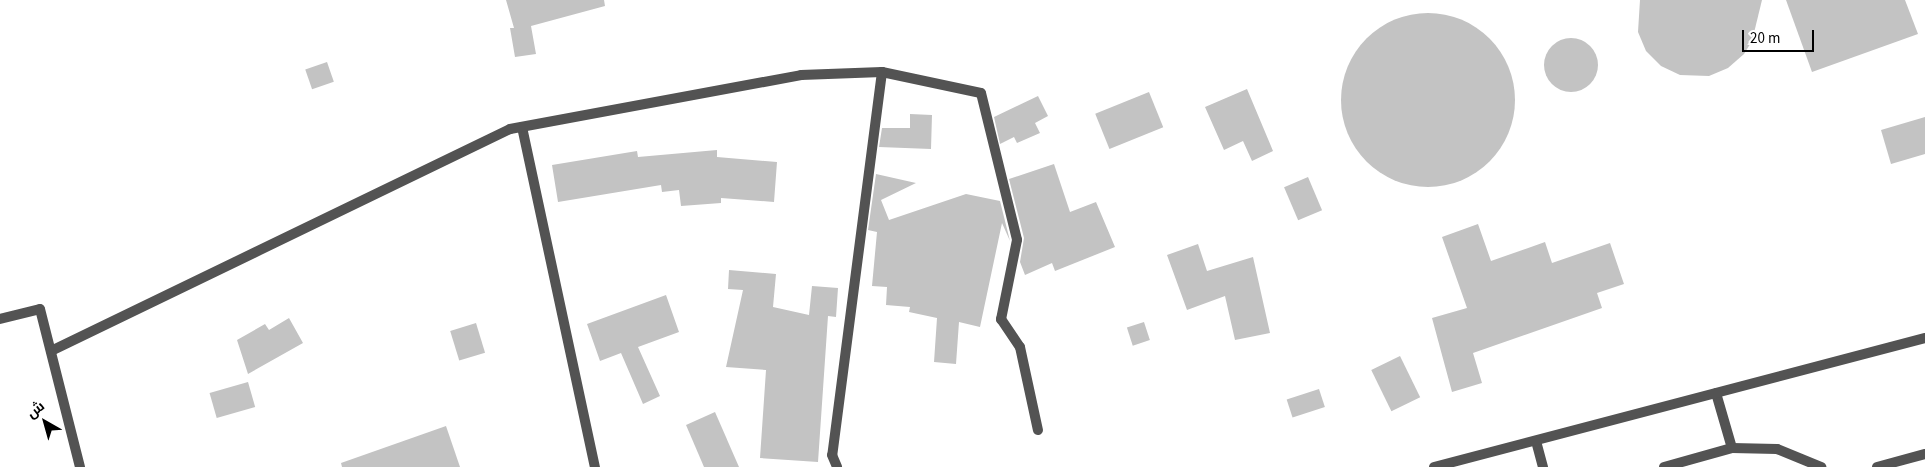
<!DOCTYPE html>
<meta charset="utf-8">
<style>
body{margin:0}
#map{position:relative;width:1925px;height:467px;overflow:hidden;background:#fff;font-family:"Source Sans 3",Cairo,sans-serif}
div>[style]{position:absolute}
.building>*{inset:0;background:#c3c3c3;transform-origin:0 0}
.round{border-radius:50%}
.minor>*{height:10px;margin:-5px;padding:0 5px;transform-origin:5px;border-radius:5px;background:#535353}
.tertiary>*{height:10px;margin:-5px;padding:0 5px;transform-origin:5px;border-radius:5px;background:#535353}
span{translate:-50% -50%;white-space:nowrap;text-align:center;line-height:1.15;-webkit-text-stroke:5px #fff;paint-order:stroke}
.north{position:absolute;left:20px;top:397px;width:50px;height:50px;-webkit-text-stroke:4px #fff;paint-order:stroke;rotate:322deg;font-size:14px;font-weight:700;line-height:20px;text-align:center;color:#000}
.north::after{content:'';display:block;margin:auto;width:18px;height:22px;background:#000;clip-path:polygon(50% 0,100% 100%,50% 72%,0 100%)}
.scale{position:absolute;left:1742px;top:30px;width:72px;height:22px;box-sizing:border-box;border:2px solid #000;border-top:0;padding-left:6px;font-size:15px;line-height:18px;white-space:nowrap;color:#000;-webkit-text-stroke:4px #fff;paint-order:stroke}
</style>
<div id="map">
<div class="building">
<div style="clip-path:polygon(506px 0,604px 0,605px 6px,531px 26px,536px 54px,515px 57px,510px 28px,514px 28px)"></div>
<div style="clip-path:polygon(1640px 0,1762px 0,1752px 41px,1744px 54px,1728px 68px,1709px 76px,1680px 75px,1661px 66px,1646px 51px,1638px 32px)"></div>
<div style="clip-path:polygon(1786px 0,1905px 0,1918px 34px,1812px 72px)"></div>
<div class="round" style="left:1341px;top:13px;width:174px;height:174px"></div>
<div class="round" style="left:1544px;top:38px;width:54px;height:54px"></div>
<div style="left:327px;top:62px;width:21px;height:23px;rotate:71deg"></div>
<div style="clip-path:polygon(1247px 89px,1273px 151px,1252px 161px,1243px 141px,1224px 150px,1205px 107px)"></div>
<div style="left:1149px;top:92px;width:38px;height:58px;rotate:68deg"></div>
<div style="clip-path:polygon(1038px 96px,1048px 116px,1035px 123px,1040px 133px,1017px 143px,1014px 137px,1000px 144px,994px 117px)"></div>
<div style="clip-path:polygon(910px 114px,932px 115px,931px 149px,879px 147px,882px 128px,910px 128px)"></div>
<div style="clip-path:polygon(1925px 117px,1925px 154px,1891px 164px,1881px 130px)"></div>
<div style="clip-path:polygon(717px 150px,717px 157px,777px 162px,774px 202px,721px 198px,721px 203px,681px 206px,679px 190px,662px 192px,661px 185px,558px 202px,552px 165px,637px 151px,638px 157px)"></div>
<div style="clip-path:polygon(1054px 164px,1070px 212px,1096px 202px,1115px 247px,1055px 271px,1052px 263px,1025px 275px,1020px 262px,1024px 238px,1009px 179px)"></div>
<div style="clip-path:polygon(876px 174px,916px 183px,881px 200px,889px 220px,966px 194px,1000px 201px,1010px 241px,1002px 223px,980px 327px,959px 322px,956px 364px,934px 362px,937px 318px,909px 312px,910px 307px,886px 305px,887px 287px,872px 286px,877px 232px,868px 230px)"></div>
<div style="left:1308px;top:177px;width:36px;height:26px;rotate:67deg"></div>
<div style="clip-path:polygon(1478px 224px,1491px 261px,1545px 242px,1552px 263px,1610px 243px,1624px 284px,1597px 293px,1602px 308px,1473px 353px,1482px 383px,1452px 392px,1432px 318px,1467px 308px,1442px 237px)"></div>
<div style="clip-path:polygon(1198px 244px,1207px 271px,1253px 257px,1270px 333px,1235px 340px,1225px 296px,1187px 310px,1167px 255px)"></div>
<div style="clip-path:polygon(729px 270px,776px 274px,773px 307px,809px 315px,812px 286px,838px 288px,836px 317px,828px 316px,818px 462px,760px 458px,766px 370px,726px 367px,743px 290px,728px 289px)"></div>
<div style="clip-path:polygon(666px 295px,679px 332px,638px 347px,660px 396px,643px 404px,621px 353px,600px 361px,587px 324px)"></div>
<div style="clip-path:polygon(289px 318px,303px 343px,248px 374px,237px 340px,265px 324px,269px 330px)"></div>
<div style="left:1144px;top:322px;width:19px;height:18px;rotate:72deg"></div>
<div style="left:476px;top:323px;width:31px;height:27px;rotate:73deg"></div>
<div style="left:1400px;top:356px;width:46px;height:32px;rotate:64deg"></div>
<div style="left:248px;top:382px;width:26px;height:40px;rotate:74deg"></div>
<div style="left:1319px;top:389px;width:19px;height:34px;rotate:72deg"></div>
<div style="clip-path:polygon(715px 412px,739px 467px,704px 467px,686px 425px)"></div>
<div style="clip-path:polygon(446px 426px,460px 467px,342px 467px,341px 463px)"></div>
</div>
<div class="minor">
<div style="left:882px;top:72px;width:101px;rotate:12deg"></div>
<div style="left:981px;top:93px;width:151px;rotate:76.2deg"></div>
<div style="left:1017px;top:240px;width:81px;rotate:101.4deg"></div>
<div style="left:1001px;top:319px;width:34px;rotate:56deg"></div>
<div style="left:1020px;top:347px;width:85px;rotate:77.8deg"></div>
<div style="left:522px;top:127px;width:348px;rotate:77.9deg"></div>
<div style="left:0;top:319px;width:41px;rotate:-14deg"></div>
<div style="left:40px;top:309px;width:163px;rotate:75.8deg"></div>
<div style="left:51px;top:351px;width:510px;rotate:-25.81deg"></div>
<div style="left:510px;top:129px;width:296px;rotate:-10.5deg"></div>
<div style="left:801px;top:75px;width:81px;rotate:-2.1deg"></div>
<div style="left:882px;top:72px;width:386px;rotate:97.4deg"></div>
<div style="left:832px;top:455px;width:13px;rotate:67deg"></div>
<div style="left:1716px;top:393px;width:57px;rotate:73.8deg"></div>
<div style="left:1536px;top:441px;width:27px;rotate:75deg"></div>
<div style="left:1664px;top:467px;width:71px;rotate:-15.6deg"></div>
<div style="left:1732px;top:448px;width:45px;rotate:1.3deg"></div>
<div style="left:1777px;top:449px;width:48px;rotate:22.2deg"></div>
<div style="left:1877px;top:467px;width:50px;rotate:-15.2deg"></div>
</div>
<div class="tertiary">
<div style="left:1434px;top:467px;width:508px;rotate:-14.72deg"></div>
</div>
<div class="north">ش</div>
<div class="scale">20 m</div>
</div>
